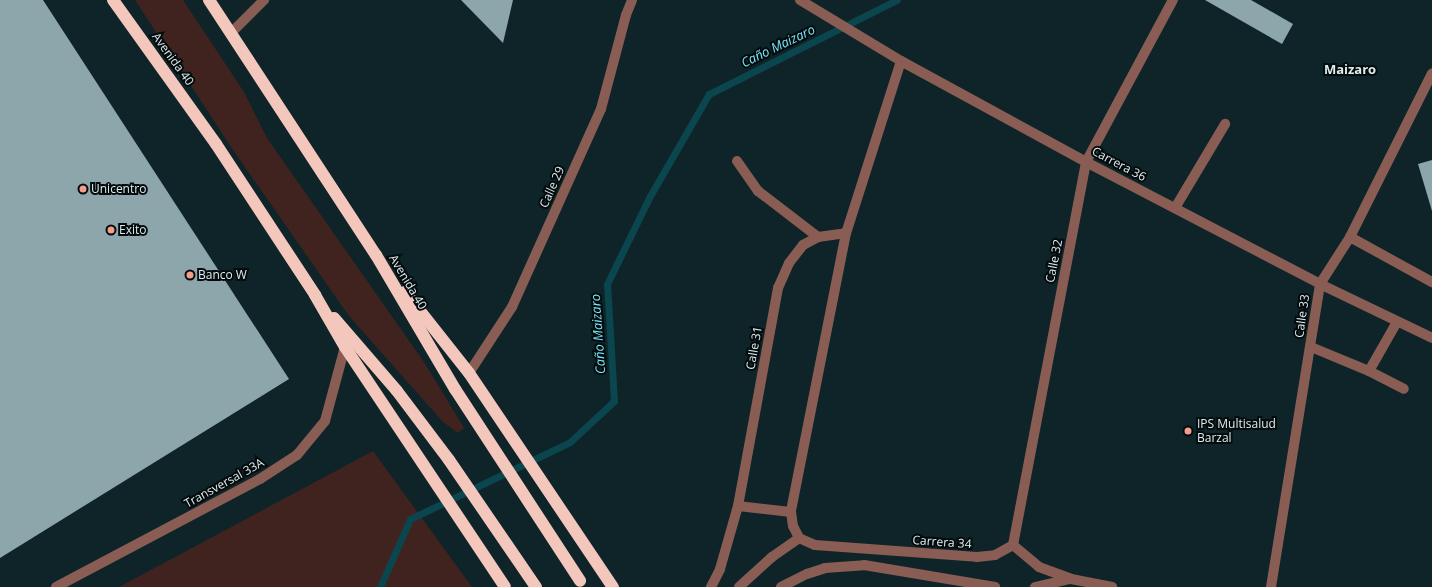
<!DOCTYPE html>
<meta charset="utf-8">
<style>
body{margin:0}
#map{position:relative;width:1432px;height:587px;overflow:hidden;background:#0e2428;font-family:"Open Sans",sans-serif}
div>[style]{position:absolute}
.green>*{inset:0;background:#40231e}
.stream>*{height:7px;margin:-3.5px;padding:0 3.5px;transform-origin:3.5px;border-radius:3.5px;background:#0b454e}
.building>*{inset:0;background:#8ca6ab}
.minor>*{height:10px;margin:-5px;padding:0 5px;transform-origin:5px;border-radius:5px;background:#895d54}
.highway>*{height:12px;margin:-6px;padding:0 6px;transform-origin:6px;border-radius:6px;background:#f4c7bd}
.dots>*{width:11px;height:11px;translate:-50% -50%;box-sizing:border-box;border:2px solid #040b0d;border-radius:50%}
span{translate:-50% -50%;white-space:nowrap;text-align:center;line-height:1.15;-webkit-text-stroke:4px #040b0d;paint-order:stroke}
.street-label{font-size:12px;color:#dfecef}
.poi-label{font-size:12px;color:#dfecef}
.left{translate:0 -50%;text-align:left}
.water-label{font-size:13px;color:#7ae4f8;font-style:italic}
.neighbourhood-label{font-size:13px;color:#dfecef;font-weight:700}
</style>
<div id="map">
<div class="green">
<div style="clip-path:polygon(135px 0,183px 0,244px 92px,267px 138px,426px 365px,464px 428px,458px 433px,443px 422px,349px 316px,233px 150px)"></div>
<div style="clip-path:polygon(373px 451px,472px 587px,119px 587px)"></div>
</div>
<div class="stream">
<div style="left:380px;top:587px;width:74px;rotate:-66.2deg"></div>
<div style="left:410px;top:519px;width:178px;rotate:-25.7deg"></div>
<div style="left:570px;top:442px;width:60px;rotate:-43deg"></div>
<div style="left:614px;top:401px;width:117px;rotate:-93.4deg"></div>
<div style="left:607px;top:284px;width:98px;rotate:-64deg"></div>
<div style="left:650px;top:196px;width:118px;rotate:-60deg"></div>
<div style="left:709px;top:94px;width:210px;rotate:-26.6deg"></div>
</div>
<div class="building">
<div style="clip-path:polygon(0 0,43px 0,289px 379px,0 558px)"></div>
<div style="clip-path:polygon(461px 0,513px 0,503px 43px)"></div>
<div style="clip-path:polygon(1205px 0,1251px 0,1293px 24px,1282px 44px)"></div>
<div style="clip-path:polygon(1432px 160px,1432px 211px,1418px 164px)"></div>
</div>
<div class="minor">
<div style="left:800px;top:0;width:118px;rotate:31.1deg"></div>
<div style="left:901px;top:61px;width:211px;rotate:28.6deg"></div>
<div style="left:1086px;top:162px;width:264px;rotate:27.5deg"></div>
<div style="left:1320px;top:284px;width:124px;rotate:25.7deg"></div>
<div style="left:231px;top:33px;width:47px;rotate:-45deg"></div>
<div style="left:901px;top:61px;width:181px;rotate:107.7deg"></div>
<div style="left:846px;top:233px;width:284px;rotate:101.2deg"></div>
<div style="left:791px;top:512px;width:14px;rotate:82deg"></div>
<div style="left:793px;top:526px;width:13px;rotate:63deg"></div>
<div style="left:799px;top:538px;width:17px;rotate:24deg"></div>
<div style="left:815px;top:545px;width:162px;rotate:4.2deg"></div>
<div style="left:977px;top:557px;width:18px;rotate:-6deg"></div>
<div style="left:995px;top:555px;width:21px;rotate:-29deg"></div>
<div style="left:737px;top:161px;width:37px;rotate:55deg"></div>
<div style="left:758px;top:191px;width:76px;rotate:37.5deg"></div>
<div style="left:1175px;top:208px;width:98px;rotate:-59.2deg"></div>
<div style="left:1350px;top:237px;width:94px;rotate:28.8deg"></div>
<div style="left:1311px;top:347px;width:63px;rotate:22.5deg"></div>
<div style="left:1369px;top:371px;width:39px;rotate:27deg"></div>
<div style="left:1369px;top:371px;width:56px;rotate:-60.3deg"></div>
<div style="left:469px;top:373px;width:79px;rotate:-56.9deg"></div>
<div style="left:512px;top:307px;width:217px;rotate:-65.8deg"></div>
<div style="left:601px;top:109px;width:97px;rotate:-75.1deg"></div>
<div style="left:626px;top:15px;width:16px;rotate:-68deg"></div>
<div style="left:738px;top:506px;width:53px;rotate:6.5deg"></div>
<div style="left:1013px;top:545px;width:390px;rotate:-79.2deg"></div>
<div style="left:1086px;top:162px;width:184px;rotate:-61.8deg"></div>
<div style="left:1013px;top:545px;width:34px;rotate:40deg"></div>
<div style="left:1039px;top:567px;width:32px;rotate:20deg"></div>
<div style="left:56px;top:587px;width:231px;rotate:-27.9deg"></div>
<div style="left:260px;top:479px;width:44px;rotate:-33deg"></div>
<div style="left:297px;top:455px;width:44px;rotate:-50.5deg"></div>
<div style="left:325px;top:421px;width:77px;rotate:-74.9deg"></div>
<div style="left:711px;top:587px;width:20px;rotate:-63deg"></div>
<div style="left:720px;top:569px;width:66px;rotate:-74.1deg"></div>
<div style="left:738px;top:506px;width:222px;rotate:-79.6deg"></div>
<div style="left:778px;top:288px;width:27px;rotate:-66deg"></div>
<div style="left:789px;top:263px;width:23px;rotate:-52deg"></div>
<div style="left:803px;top:245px;width:17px;rotate:-28deg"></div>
<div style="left:818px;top:237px;width:28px;rotate:-8deg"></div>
<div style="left:739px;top:587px;width:45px;rotate:-42.3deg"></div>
<div style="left:772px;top:557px;width:33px;rotate:-35deg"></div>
<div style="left:781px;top:587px;width:29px;rotate:-27deg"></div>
<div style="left:807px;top:574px;width:19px;rotate:-18deg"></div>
<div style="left:825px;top:568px;width:39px;rotate:-4deg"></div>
<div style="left:864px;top:565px;width:133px;rotate:9.5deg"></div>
<div style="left:1035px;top:587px;width:37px;rotate:-13deg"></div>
<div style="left:1071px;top:579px;width:42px;rotate:11deg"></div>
<div style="left:1271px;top:587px;width:307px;rotate:-80.8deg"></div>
<div style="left:1320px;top:284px;width:56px;rotate:-57.4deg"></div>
<div style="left:1350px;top:237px;width:183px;rotate:-63.4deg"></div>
</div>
<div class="highway">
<div style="left:113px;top:0;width:177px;rotate:54.4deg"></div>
<div style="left:216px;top:144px;width:181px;rotate:56.7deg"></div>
<div style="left:315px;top:295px;width:60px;rotate:60deg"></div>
<div style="left:345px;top:347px;width:288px;rotate:56.3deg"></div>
<div style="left:209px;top:0;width:305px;rotate:56.8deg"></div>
<div style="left:376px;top:255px;width:156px;rotate:59.5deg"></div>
<div style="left:455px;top:389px;width:229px;rotate:56.9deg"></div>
<div style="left:405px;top:292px;width:103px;rotate:51.7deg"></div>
<div style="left:469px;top:373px;width:258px;rotate:56.1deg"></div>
<div style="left:334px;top:318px;width:96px;rotate:49.2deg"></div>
<div style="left:397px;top:391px;width:86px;rotate:53deg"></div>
<div style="left:449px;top:460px;width:154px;rotate:55.6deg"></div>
</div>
<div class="dots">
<div style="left:83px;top:189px;background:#f49d8b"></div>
<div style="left:111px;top:230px;background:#f49d8b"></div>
<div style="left:190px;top:275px;background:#f49d8b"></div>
<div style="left:1188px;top:431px;background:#f49d8b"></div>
</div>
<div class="street-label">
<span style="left:173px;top:59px;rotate:54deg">Avenida 40</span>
<span style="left:1119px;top:164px;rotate:28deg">Carrera 36</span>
<span style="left:552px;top:187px;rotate:-66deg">Calle 29</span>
<span style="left:1054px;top:261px;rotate:-79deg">Calle 32</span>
<span style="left:408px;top:282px;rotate:59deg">Avenida 40</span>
<span style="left:1302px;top:316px;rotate:-82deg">Calle 33</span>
<span style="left:754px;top:348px;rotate:-80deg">Calle 31</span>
<span style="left:224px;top:483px;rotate:-29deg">Transversal 33A</span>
<span style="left:942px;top:542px;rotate:4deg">Carrera 34</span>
</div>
<div class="poi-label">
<span class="left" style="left:91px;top:189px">Unicentro</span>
<span class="left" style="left:119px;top:230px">Exito</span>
<span class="left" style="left:198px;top:275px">Banco W</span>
<span class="left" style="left:1197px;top:431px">IPS Multisalud<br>Barzal</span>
</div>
<div class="water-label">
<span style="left:778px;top:46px;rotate:-26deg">Caño Maizaro</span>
<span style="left:598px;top:334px;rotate:-94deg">Caño Maizaro</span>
</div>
<div class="neighbourhood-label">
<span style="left:1350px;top:69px">Maizaro</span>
</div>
</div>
